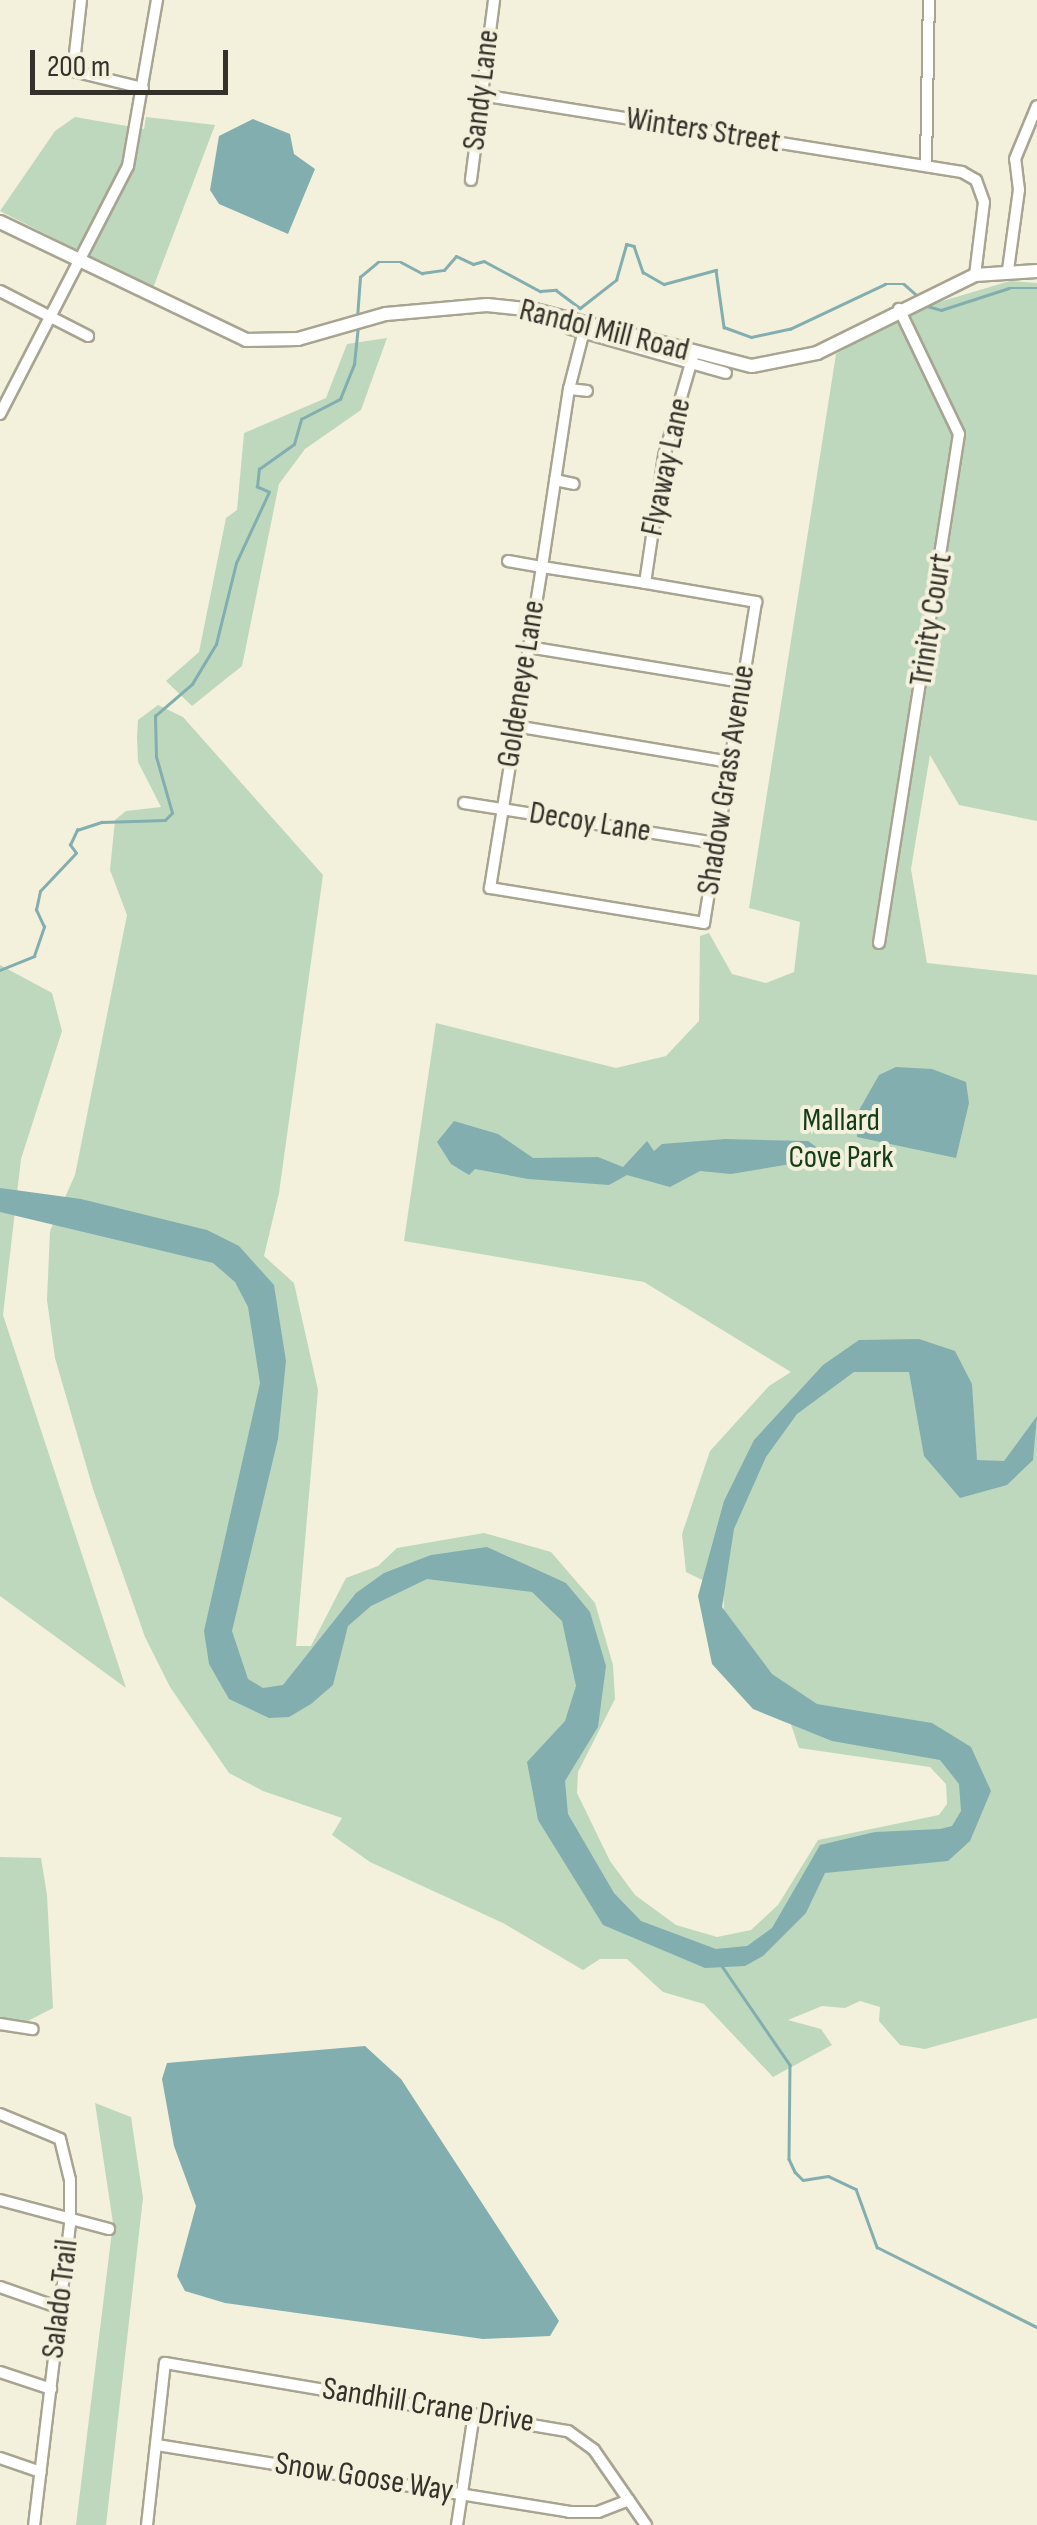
<!DOCTYPE html>
<style>
body{margin:0}
#map{position:relative;width:1037px;height:2525px;overflow:hidden;background:#f3f0dc;font-family:"Sofia Sans Condensed",sans-serif}
div>[style]{position:absolute}
.green>*{inset:0;background:#bed8be}
.water>*{inset:0;background:#83aeb0}
.stream>*{height:2.5px;margin:-1.25px;padding:0 1.25px;transform-origin:1.25px;border-radius:1.25px;background:#83aeb0}
.roads{filter:drop-shadow(2px 0 #a7a491) drop-shadow(-2px 0 #a7a491) drop-shadow(0 2px #a7a491) drop-shadow(0 -2px #a7a491)}
.minor>*{height:10px;margin:-5px;padding:0 5px;transform-origin:5px;border-radius:5px;background:#fff}
.major>*{height:12px;margin:-6px;padding:0 6px;transform-origin:6px;border-radius:6px;background:#fff}
span{translate:-50% -50%;white-space:nowrap;text-align:center;line-height:1.15;-webkit-text-stroke:8px #f3f0dc;paint-order:stroke}
.street-label{font-size:32px;color:#33312a}
.park-label{font-size:32px;color:#143c17}
.scale{position:absolute;left:30px;top:50px;width:198px;height:45px;box-sizing:border-box;border:5px solid #33312a;border-top:0;padding-left:12px;font-size:30px;line-height:35px;white-space:nowrap;color:#33312a;-webkit-text-stroke:8px #f3f0dc;paint-order:stroke}
</style>
<div id="map">
<div class="green">
<div style="clip-path:polygon(75px 117px,144px 129px,146px 117px,215px 125px,153px 288px,0 211px,55px 131px)"></div>
<div style="clip-path:polygon(1010px 281px,1037px 283px,1037px 821px,959px 805px,930px 755px,911px 869px,927px 963px,1037px 975px,1037px 2018px,925px 2049px,900px 2045px,879px 2021px,880px 2007px,860px 2001px,845px 2008px,822px 2006px,788px 2020px,821px 2029px,832px 2045px,773px 2077px,704px 2004px,663px 1992px,627px 1959px,600px 1959px,583px 1970px,503px 1923px,370px 1862px,332px 1835px,342px 1818px,263px 1791px,229px 1773px,170px 1687px,145px 1637px,93px 1489px,55px 1358px,47px 1300px,50px 1231px,75px 1175px,127px 915px,110px 870px,115px 820px,126px 811px,161px 807px,138px 762px,137px 737px,138px 720px,158px 705px,183px 717px,323px 875px,279px 1193px,264px 1256px,294px 1283px,318px 1390px,296px 1646px,311px 1646px,346px 1578px,378px 1566px,397px 1548px,484px 1533px,551px 1552px,595px 1603px,613px 1665px,615px 1699px,578px 1772px,577px 1793px,610px 1861px,635px 1895px,676px 1925px,717px 1937px,751px 1930px,778px 1905px,818px 1840px,939px 1815px,947px 1804px,946px 1784px,930px 1767px,799px 1748px,785px 1707px,725px 1630px,723px 1590px,686px 1572px,682px 1534px,710px 1451px,769px 1386px,791px 1372px,644px 1282px,404px 1241px,436px 1023px,616px 1068px,666px 1056px,699px 1021px,700px 936px,709px 933px,732px 974px,766px 983px,794px 972px,800px 922px,749px 908px,836px 354px,909px 311px)"></div>
<div style="clip-path:polygon(387px 338px,361px 410px,305px 449px,279px 484px,242px 666px,192px 706px,166px 681px,199px 652px,226px 518px,237px 510px,244px 433px,326px 398px,347px 344px)"></div>
<div style="clip-path:polygon(0 965px,52px 993px,62px 1031px,21px 1159px,3px 1315px,126px 1688px,0 1596px)"></div>
<div style="clip-path:polygon(0 1857px,41px 1858px,47px 1895px,53px 2008px,18px 2026px,0 2019px)"></div>
<div style="clip-path:polygon(95px 2103px,131px 2117px,143px 2198px,106px 2525px,76px 2525px,113px 2223px)"></div>
</div>
<div class="water">
<div style="clip-path:polygon(253px 119px,290px 134px,294px 154px,315px 169px,288px 234px,219px 204px,210px 190px,219px 136px)"></div>
<div style="clip-path:polygon(896px 1067px,932px 1069px,966px 1082px,969px 1103px,956px 1158px,857px 1137px,858px 1112px,879px 1075px)"></div>
<div style="clip-path:polygon(454px 1121px,498px 1134px,533px 1158px,598px 1157px,623px 1167px,647px 1141px,654px 1151px,662px 1144px,725px 1139px,808px 1141px,819px 1149px,817px 1157px,797px 1163px,731px 1174px,700px 1171px,670px 1187px,627px 1175px,609px 1185px,528px 1179px,475px 1169px,469px 1175px,451px 1164px,437px 1142px)"></div>
<div style="clip-path:polygon(0 1188px,81px 1199px,207px 1230px,239px 1246px,274px 1285px,286px 1361px,278px 1439px,232px 1631px,248px 1679px,263px 1688px,283px 1685px,356px 1593px,384px 1573px,431px 1555px,487px 1547px,566px 1583px,590px 1612px,606px 1666px,598px 1727px,565px 1781px,568px 1814px,614px 1893px,641px 1921px,716px 1949px,747px 1946px,772px 1928px,820px 1845px,875px 1832px,940px 1829px,952px 1826px,961px 1811px,959px 1784px,940px 1760px,832px 1741px,753px 1709px,712px 1664px,698px 1596px,724px 1501px,754px 1440px,823px 1365px,859px 1340px,919px 1339px,955px 1351px,972px 1384px,977px 1460px,1004px 1461px,1037px 1416px,1033px 1460px,1007px 1485px,960px 1498px,924px 1456px,909px 1372px,854px 1372px,797px 1414px,766px 1457px,734px 1529px,722px 1607px,772px 1674px,817px 1704px,932px 1723px,971px 1747px,991px 1791px,970px 1841px,948px 1861px,825px 1873px,806px 1913px,763px 1956px,745px 1966px,705px 1968px,603px 1925px,538px 1820px,527px 1762px,565px 1721px,576px 1686px,562px 1621px,532px 1592px,427px 1579px,371px 1606px,348px 1626px,333px 1685px,311px 1704px,289px 1717px,269px 1718px,229px 1699px,209px 1664px,204px 1631px,260px 1383px,248px 1307px,235px 1282px,213px 1263px,0 1212px)"></div>
<div style="clip-path:polygon(365px 2046px,401px 2079px,559px 2321px,550px 2336px,483px 2339px,225px 2303px,185px 2291px,177px 2276px,196px 2206px,174px 2146px,162px 2079px,167px 2063px)"></div>
</div>
<div class="stream">
<div style="left:924px;top:305px;width:18px;rotate:16deg"></div>
<div style="left:941px;top:310px;width:71px;rotate:-17.9deg"></div>
<div style="left:1009px;top:288px;width:28px"></div>
<div style="left:357px;top:318px;width:41px;rotate:-85.8deg"></div>
<div style="left:360px;top:277px;width:23px;rotate:-40deg"></div>
<div style="left:378px;top:262px;width:23px"></div>
<div style="left:401px;top:262px;width:24px;rotate:28deg"></div>
<div style="left:422px;top:273px;width:22px;rotate:-8deg"></div>
<div style="left:444px;top:270px;width:18px;rotate:-49deg"></div>
<div style="left:456px;top:256px;width:19px;rotate:25deg"></div>
<div style="left:473px;top:264px;width:11px;rotate:-15deg"></div>
<div style="left:484px;top:261px;width:64px;rotate:28.2deg"></div>
<div style="left:540px;top:291px;width:16px;rotate:-4deg"></div>
<div style="left:556px;top:290px;width:30px;rotate:37deg"></div>
<div style="left:580px;top:308px;width:46px;rotate:-37.9deg"></div>
<div style="left:616px;top:280px;width:37px;rotate:-74deg"></div>
<div style="left:626px;top:244px;width:8px;rotate:14deg"></div>
<div style="left:634px;top:246px;width:28px;rotate:71deg"></div>
<div style="left:643px;top:272px;width:24px;rotate:30deg"></div>
<div style="left:664px;top:284px;width:54px;rotate:-15.1deg"></div>
<div style="left:716px;top:270px;width:58px;rotate:82deg"></div>
<div style="left:724px;top:327px;width:29px;rotate:20deg"></div>
<div style="left:751px;top:337px;width:40px;rotate:-12deg"></div>
<div style="left:790px;top:329px;width:105px;rotate:-25.3deg"></div>
<div style="left:885px;top:284px;width:19px"></div>
<div style="left:904px;top:284px;width:21px;rotate:41deg"></div>
<div style="left:0;top:970px;width:37px;rotate:-22deg"></div>
<div style="left:34px;top:956px;width:31px;rotate:-71deg"></div>
<div style="left:44px;top:927px;width:19px;rotate:-115deg"></div>
<div style="left:36px;top:910px;width:19px;rotate:-78deg"></div>
<div style="left:40px;top:891px;width:52px;rotate:-46.5deg"></div>
<div style="left:76px;top:853px;width:10px;rotate:-127deg"></div>
<div style="left:70px;top:845px;width:17px;rotate:-65deg"></div>
<div style="left:77px;top:830px;width:26px;rotate:-18deg"></div>
<div style="left:102px;top:822px;width:63px;rotate:-1.8deg"></div>
<div style="left:165px;top:820px;width:10px;rotate:-45deg"></div>
<div style="left:172px;top:813px;width:58px;rotate:-105.9deg"></div>
<div style="left:156px;top:757px;width:41px;rotate:-91.4deg"></div>
<div style="left:155px;top:716px;width:49px;rotate:-40.9deg"></div>
<div style="left:192px;top:684px;width:47px;rotate:-59deg"></div>
<div style="left:216px;top:644px;width:83px;rotate:-76.1deg"></div>
<div style="left:236px;top:563px;width:78px;rotate:-65.1deg"></div>
<div style="left:269px;top:492px;width:13px;rotate:-157deg"></div>
<div style="left:257px;top:487px;width:18px;rotate:-84deg"></div>
<div style="left:259px;top:469px;width:43px;rotate:-35.5deg"></div>
<div style="left:294px;top:444px;width:26px;rotate:-74deg"></div>
<div style="left:301px;top:419px;width:44px;rotate:-27.1deg"></div>
<div style="left:340px;top:399px;width:38px;rotate:-68deg"></div>
<div style="left:354px;top:364px;width:38px;rotate:-84deg"></div>
<div style="left:722px;top:1966px;width:120px;rotate:55.5deg"></div>
<div style="left:790px;top:2065px;width:94px;rotate:90.6deg"></div>
<div style="left:789px;top:2159px;width:14px;rotate:65deg"></div>
<div style="left:795px;top:2172px;width:11px;rotate:45deg"></div>
<div style="left:803px;top:2180px;width:25px;rotate:-9deg"></div>
<div style="left:828px;top:2176px;width:31px;rotate:25deg"></div>
<div style="left:856px;top:2189px;width:62px;rotate:70.1deg"></div>
<div style="left:877px;top:2247px;width:179px;rotate:26.6deg"></div>
</div>
<div class="roads">
<div class="minor">
<div style="left:81px;top:0;width:71px;rotate:96.4deg"></div>
<div style="left:73px;top:71px;width:72px;rotate:13.7deg"></div>
<div style="left:481px;top:95px;width:487px;rotate:9.1deg"></div>
<div style="left:962px;top:172px;width:16px;rotate:30deg"></div>
<div style="left:976px;top:180px;width:23px;rotate:70deg"></div>
<div style="left:984px;top:202px;width:74px;rotate:97deg"></div>
<div style="left:926px;top:165px;width:165px;rotate:-89deg"></div>
<div style="left:471px;top:180px;width:181px;rotate:-82.7deg"></div>
<div style="left:1008px;top:270px;width:81px;rotate:-82.2deg"></div>
<div style="left:1019px;top:190px;width:31px;rotate:-97deg"></div>
<div style="left:1015px;top:159px;width:57px;rotate:-67.5deg"></div>
<div style="left:0;top:291px;width:99px;rotate:27.1deg"></div>
<div style="left:571px;top:329px;width:161px;rotate:15.8deg"></div>
<div style="left:569px;top:389px;width:18px;rotate:6deg"></div>
<div style="left:0;top:414px;width:279px;rotate:-62.7deg"></div>
<div style="left:128px;top:166px;width:169px;rotate:-80.1deg"></div>
<div style="left:555px;top:480px;width:19px;rotate:12deg"></div>
<div style="left:508px;top:561px;width:35px;rotate:10deg"></div>
<div style="left:542px;top:567px;width:104px;rotate:8.8deg"></div>
<div style="left:645px;top:583px;width:113px;rotate:9.7deg"></div>
<div style="left:756px;top:602px;width:325px;rotate:99.2deg"></div>
<div style="left:704px;top:923px;width:217px;rotate:-170.7deg"></div>
<div style="left:490px;top:888px;width:325px;rotate:-80.8deg"></div>
<div style="left:542px;top:567px;width:180px;rotate:-81.4deg"></div>
<div style="left:569px;top:389px;width:68px;rotate:-75.6deg"></div>
<div style="left:645px;top:583px;width:128px;rotate:-81.5deg"></div>
<div style="left:664px;top:456px;width:107px;rotate:-73.8deg"></div>
<div style="left:528px;top:647px;width:217px;rotate:9.3deg"></div>
<div style="left:515px;top:726px;width:218px;rotate:9.5deg"></div>
<div style="left:464px;top:803px;width:256px;rotate:9deg"></div>
<div style="left:879px;top:943px;width:515px;rotate:-81.07deg"></div>
<div style="left:959px;top:434px;width:139px;rotate:-115.6deg"></div>
<div style="left:0;top:2024px;width:33px;rotate:9deg"></div>
<div style="left:0;top:2114px;width:65px;rotate:22.6deg"></div>
<div style="left:60px;top:2139px;width:42px;rotate:76.3deg"></div>
<div style="left:70px;top:2180px;width:44px;rotate:90deg"></div>
<div style="left:70px;top:2224px;width:303px;rotate:96.8deg"></div>
<div style="left:0;top:2200px;width:113px;rotate:14.9deg"></div>
<div style="left:0;top:2287px;width:64px;rotate:19.3deg"></div>
<div style="left:0;top:2372px;width:54px;rotate:18.4deg"></div>
<div style="left:157px;top:2445px;width:417px;rotate:9.2deg"></div>
<div style="left:569px;top:2512px;width:29px"></div>
<div style="left:598px;top:2512px;width:33px;rotate:-21deg"></div>
<div style="left:0;top:2458px;width:43px;rotate:18.9deg"></div>
<div style="left:147px;top:2525px;width:163px;rotate:-83.7deg"></div>
<div style="left:165px;top:2363px;width:409px;rotate:9.6deg"></div>
<div style="left:568px;top:2431px;width:32px;rotate:36deg"></div>
<div style="left:594px;top:2450px;width:91px;rotate:55.3deg"></div>
<div style="left:457px;top:2525px;width:112px;rotate:-81.3deg"></div>
</div>
<div class="major">
<div style="left:0;top:222px;width:273px;rotate:25.6deg"></div>
<div style="left:246px;top:340px;width:52px;rotate:-1.1deg"></div>
<div style="left:298px;top:339px;width:91px;rotate:-15.9deg"></div>
<div style="left:386px;top:314px;width:101px;rotate:-5.1deg"></div>
<div style="left:487px;top:305px;width:48px;rotate:5.9deg"></div>
<div style="left:535px;top:310px;width:224px;rotate:14.5deg"></div>
<div style="left:752px;top:366px;width:66px;rotate:-11.3deg"></div>
<div style="left:817px;top:353px;width:176px;rotate:-26.3deg"></div>
<div style="left:975px;top:275px;width:62px;rotate:-3.7deg"></div>
</div>
</div>
<div class="street-label">
<span style="left:482px;top:90px;rotate:-83deg">Sandy Lane</span>
<span style="left:703px;top:131px;rotate:9deg">Winters Street</span>
<span style="left:604px;top:331px;rotate:14deg">Randol Mill Road</span>
<span style="left:667px;top:467px;rotate:-78deg">Flyaway Lane</span>
<span style="left:932px;top:620px;rotate:-81deg">Trinity Court</span>
<span style="left:522px;top:684px;rotate:-81deg">Goldeneye Lane</span>
<span style="left:727px;top:780px;rotate:-81deg">Shadow Grass Avenue</span>
<span style="left:590px;top:823px;rotate:9deg">Decoy Lane</span>
<span style="left:61px;top:2299px;rotate:-83deg">Salado Trail</span>
<span style="left:428px;top:2406px;rotate:9deg">Sandhill Crane Drive</span>
<span style="left:364px;top:2478px;rotate:9deg">Snow Goose Way</span>
</div>
<div class="park-label">
<span style="left:841px;top:1140px">Mallard<br>Cove Park</span>
</div>
<div class="scale">200 m</div>
</div>
